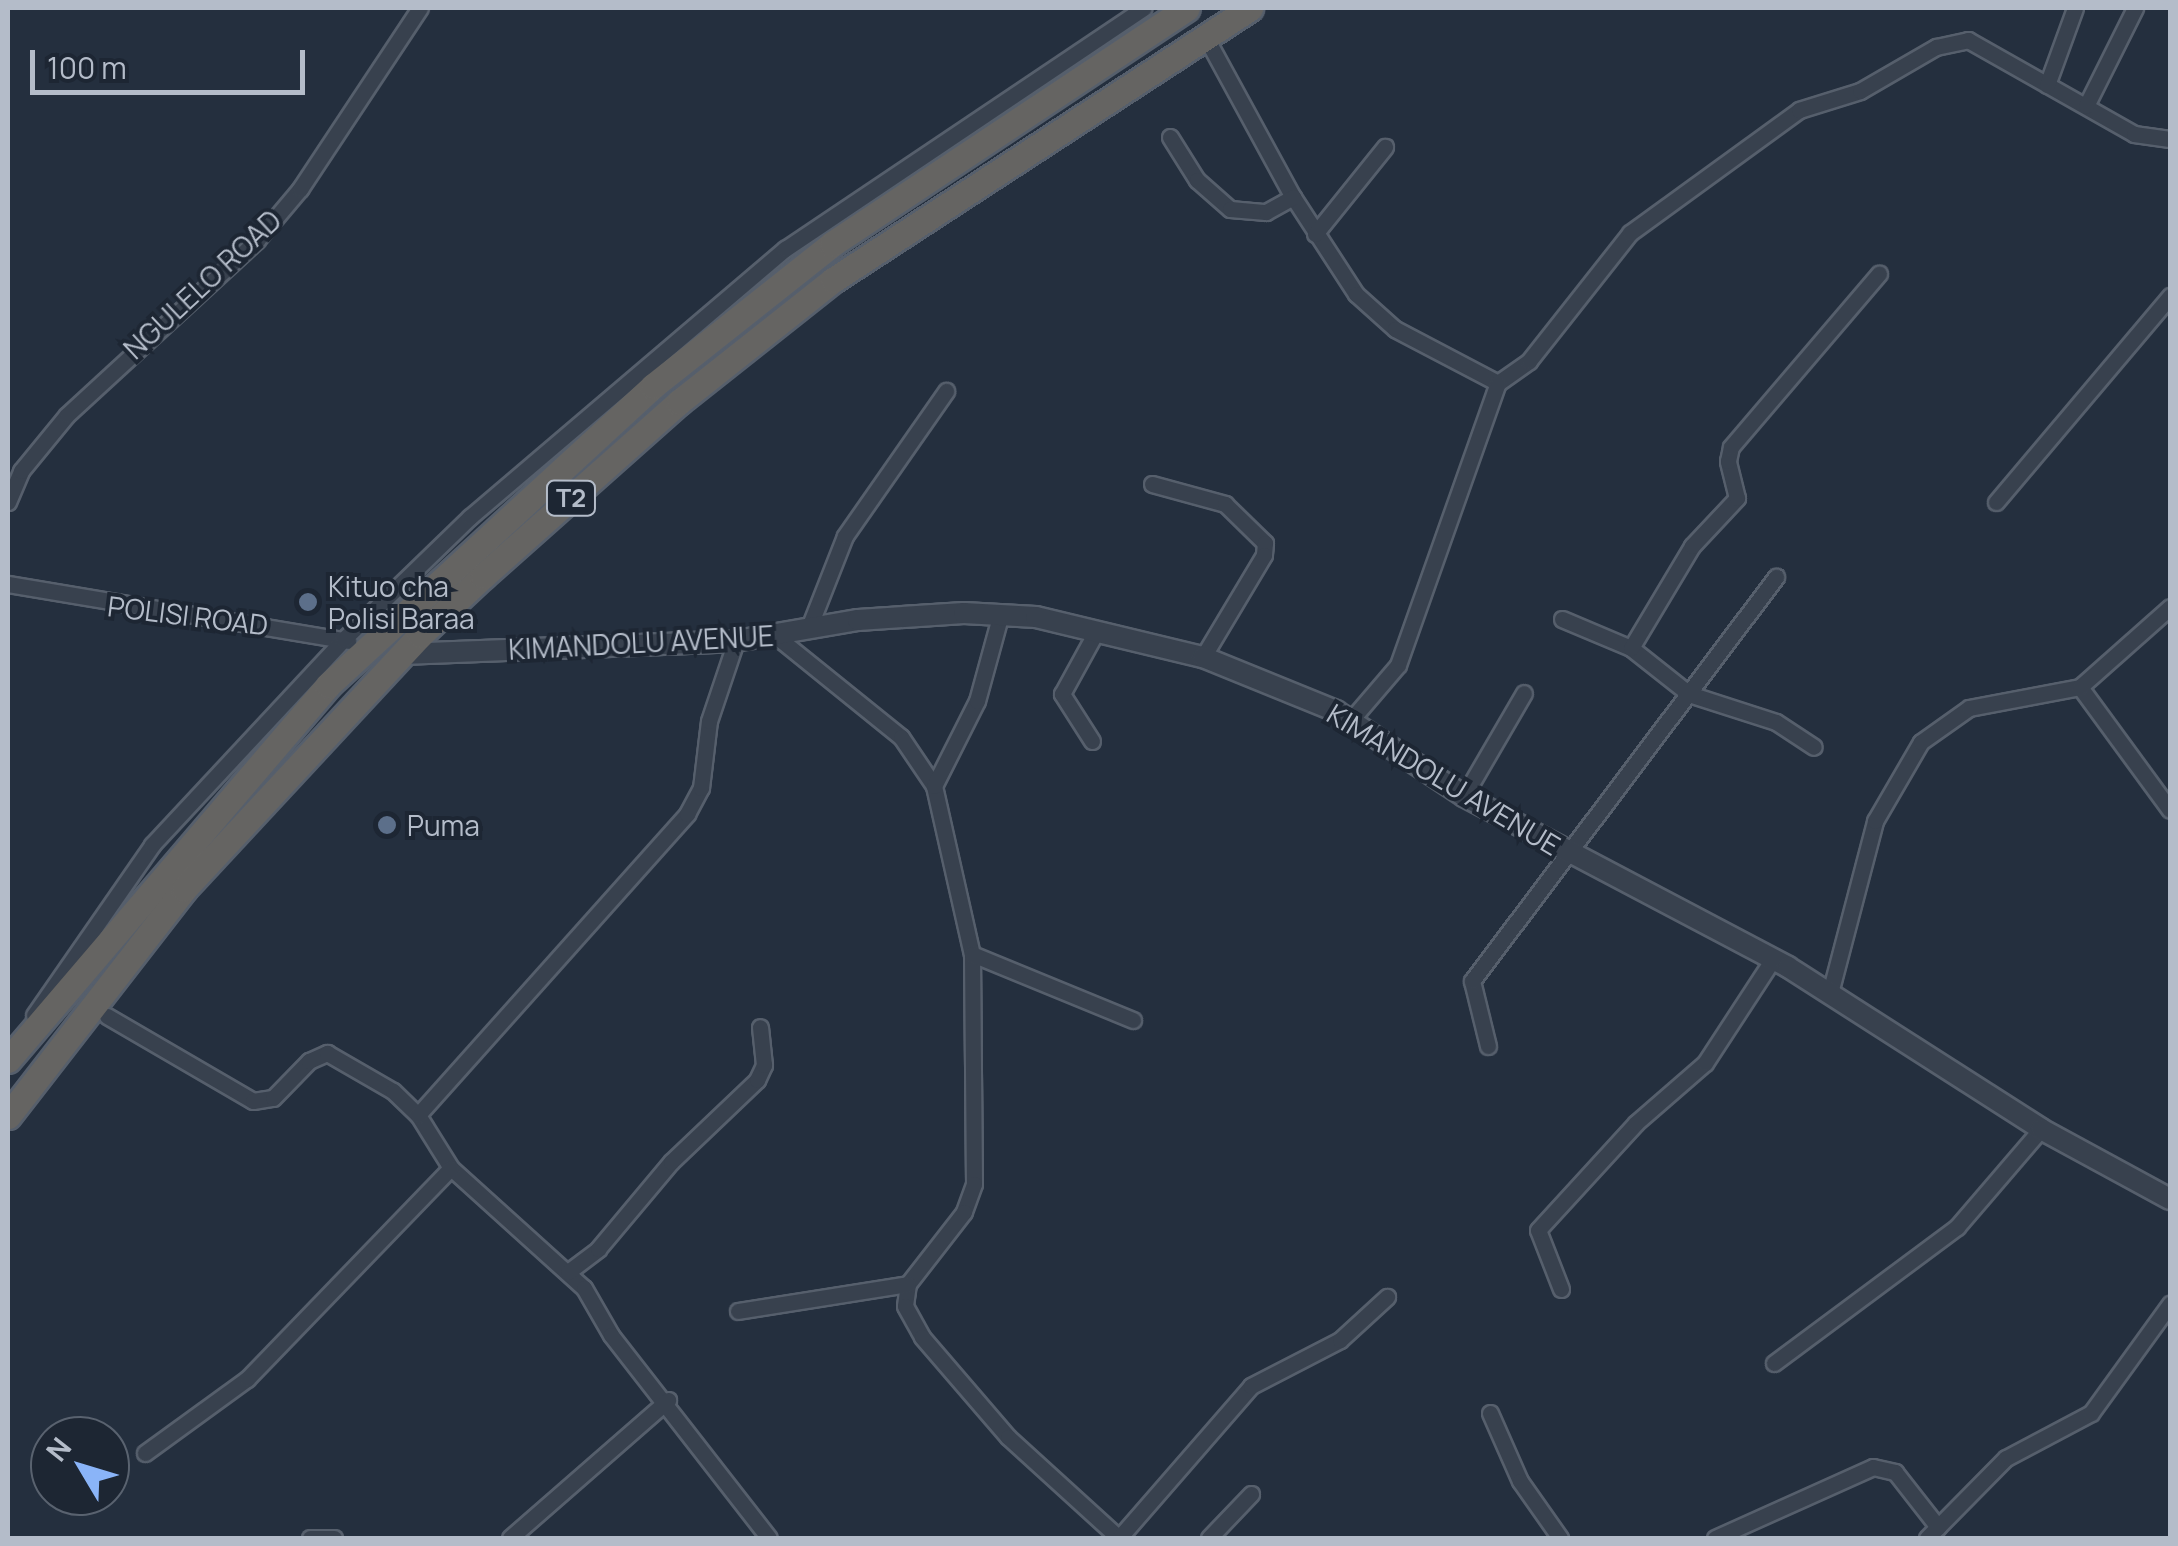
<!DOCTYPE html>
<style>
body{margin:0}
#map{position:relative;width:2178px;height:1546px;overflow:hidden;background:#242f3e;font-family:Manrope,sans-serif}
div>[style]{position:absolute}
.roads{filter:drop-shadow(2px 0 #565f6c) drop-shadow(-2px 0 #565f6c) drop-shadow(0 2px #565f6c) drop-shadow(0 -2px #565f6c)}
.minor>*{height:15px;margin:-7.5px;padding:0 7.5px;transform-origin:7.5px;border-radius:7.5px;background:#38414e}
.tertiary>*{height:20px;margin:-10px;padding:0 10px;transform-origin:10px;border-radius:10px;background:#38414e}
.trunk>*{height:25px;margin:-12.5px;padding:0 12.5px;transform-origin:12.5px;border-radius:12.5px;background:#656462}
.dots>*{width:28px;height:28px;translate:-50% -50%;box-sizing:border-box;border:5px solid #1d2633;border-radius:50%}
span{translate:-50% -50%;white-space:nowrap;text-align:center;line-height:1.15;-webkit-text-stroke:8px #1d2633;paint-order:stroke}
.shield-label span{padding:2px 8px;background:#1d2633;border:2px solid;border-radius:8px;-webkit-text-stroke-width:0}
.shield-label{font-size:25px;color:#b4bcc9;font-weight:700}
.street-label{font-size:28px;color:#b4bcc9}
.poi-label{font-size:28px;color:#b4bcc9}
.left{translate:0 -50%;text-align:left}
.frame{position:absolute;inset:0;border:10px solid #b4bcc9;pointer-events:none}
.north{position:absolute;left:30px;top:1416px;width:100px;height:100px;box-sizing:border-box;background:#1d2633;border:2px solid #59626f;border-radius:50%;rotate:308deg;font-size:28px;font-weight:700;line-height:40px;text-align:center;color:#b4bcc9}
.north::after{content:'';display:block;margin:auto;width:35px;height:45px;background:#8ab4f8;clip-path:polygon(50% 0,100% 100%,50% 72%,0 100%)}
.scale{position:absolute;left:30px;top:50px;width:275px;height:45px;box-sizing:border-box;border:5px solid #b4bcc9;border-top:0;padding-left:12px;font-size:30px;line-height:35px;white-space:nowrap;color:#b4bcc9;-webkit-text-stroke:8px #1d2633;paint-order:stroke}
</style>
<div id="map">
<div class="roads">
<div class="minor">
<div style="left:1204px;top:34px;width:186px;rotate:61.4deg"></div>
<div style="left:1293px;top:197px;width:116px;rotate:57deg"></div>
<div style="left:1356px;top:294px;width:52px;rotate:41.9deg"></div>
<div style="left:1395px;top:329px;width:116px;rotate:27.7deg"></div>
<div style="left:1498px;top:383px;width:38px;rotate:-35deg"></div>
<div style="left:1529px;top:361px;width:163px;rotate:-51.7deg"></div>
<div style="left:1630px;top:233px;width:209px;rotate:-36deg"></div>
<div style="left:1799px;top:110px;width:64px;rotate:-17.3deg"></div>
<div style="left:1860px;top:91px;width:88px;rotate:-30.1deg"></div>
<div style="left:1936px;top:47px;width:33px;rotate:-12deg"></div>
<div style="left:1968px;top:40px;width:191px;rotate:29.5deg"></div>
<div style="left:2134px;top:134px;width:36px;rotate:8deg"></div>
<div style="left:2047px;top:85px;width:82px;rotate:-70deg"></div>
<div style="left:2086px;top:106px;width:110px;rotate:-63.4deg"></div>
<div style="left:1170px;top:137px;width:51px;rotate:57.9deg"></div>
<div style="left:1197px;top:180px;width:44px;rotate:41.3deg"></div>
<div style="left:1230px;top:209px;width:36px;rotate:5deg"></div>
<div style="left:1266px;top:212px;width:31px;rotate:-29deg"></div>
<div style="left:1315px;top:234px;width:112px;rotate:-51.2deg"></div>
<div style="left:1152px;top:484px;width:76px;rotate:15.3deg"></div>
<div style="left:1225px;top:504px;width:56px;rotate:44.3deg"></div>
<div style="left:1265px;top:543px;width:12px;rotate:95deg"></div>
<div style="left:1264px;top:555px;width:119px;rotate:120.9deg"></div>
<div style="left:8px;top:502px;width:34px;rotate:-67deg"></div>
<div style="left:21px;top:471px;width:72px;rotate:-50.6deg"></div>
<div style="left:67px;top:415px;width:258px;rotate:-42.6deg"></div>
<div style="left:257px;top:240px;width:67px;rotate:-49.9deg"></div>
<div style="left:300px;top:189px;width:217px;rotate:-56.5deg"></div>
<div style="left:1996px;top:502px;width:270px;rotate:-49.8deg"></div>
<div style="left:8px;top:584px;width:345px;rotate:9.5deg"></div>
<div style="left:1562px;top:619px;width:75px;rotate:22.8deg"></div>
<div style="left:1631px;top:648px;width:74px;rotate:38.4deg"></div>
<div style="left:1689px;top:694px;width:91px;rotate:17.8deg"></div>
<div style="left:1776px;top:722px;width:45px;rotate:33.3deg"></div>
<div style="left:808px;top:630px;width:101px;rotate:-68.5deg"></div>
<div style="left:845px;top:536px;width:177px;rotate:-55.1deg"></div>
<div style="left:777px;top:637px;width:159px;rotate:38.9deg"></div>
<div style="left:901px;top:737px;width:59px;rotate:56deg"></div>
<div style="left:934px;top:786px;width:172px;rotate:77.3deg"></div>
<div style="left:972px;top:954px;width:230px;rotate:89.5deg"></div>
<div style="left:974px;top:1184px;width:30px;rotate:110deg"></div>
<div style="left:964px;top:1212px;width:91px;rotate:127.9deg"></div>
<div style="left:908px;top:1284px;width:22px;rotate:98deg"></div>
<div style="left:905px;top:1306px;width:35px;rotate:61deg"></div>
<div style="left:922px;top:1337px;width:132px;rotate:49.3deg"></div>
<div style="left:1008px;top:1437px;width:150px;rotate:42.3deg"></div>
<div style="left:1119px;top:1538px;width:201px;rotate:-49deg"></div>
<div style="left:1251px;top:1386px;width:100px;rotate:-27.3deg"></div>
<div style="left:1340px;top:1340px;width:64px;rotate:-42.5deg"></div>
<div style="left:1631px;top:648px;width:119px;rotate:-59.1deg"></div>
<div style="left:1692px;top:546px;width:66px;rotate:-46.8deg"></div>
<div style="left:1737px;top:498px;width:38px;rotate:-104deg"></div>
<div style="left:1728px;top:461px;width:14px;rotate:-78deg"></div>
<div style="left:1731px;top:447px;width:228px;rotate:-49.5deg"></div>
<div style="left:2080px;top:687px;width:152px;rotate:53.8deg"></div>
<div style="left:1351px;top:720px;width:72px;rotate:-49.5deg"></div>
<div style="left:1398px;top:665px;width:299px;rotate:-70.5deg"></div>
<div style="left:1092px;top:741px;width:56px;rotate:-122.6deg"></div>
<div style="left:1062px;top:694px;width:68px;rotate:-61.2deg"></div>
<div style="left:934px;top:786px;width:95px;rotate:-63.2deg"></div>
<div style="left:977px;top:701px;width:91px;rotate:-74.7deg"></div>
<div style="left:1464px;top:796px;width:119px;rotate:-59.8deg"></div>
<div style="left:972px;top:954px;width:174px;rotate:22.3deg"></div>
<div style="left:1830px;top:993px;width:178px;rotate:-75.3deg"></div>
<div style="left:1875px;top:821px;width:91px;rotate:-59.8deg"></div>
<div style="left:1921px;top:742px;width:59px;rotate:-35.3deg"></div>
<div style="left:1969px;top:708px;width:113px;rotate:-10.7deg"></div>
<div style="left:2080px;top:687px;width:120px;rotate:-41.6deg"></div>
<div style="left:34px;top:1015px;width:207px;rotate:-55.2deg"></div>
<div style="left:152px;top:845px;width:280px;rotate:-47deg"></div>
<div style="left:343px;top:640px;width:177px;rotate:-44.1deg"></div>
<div style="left:470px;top:517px;width:414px;rotate:-40.4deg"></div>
<div style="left:785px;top:249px;width:432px;rotate:-33.9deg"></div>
<div style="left:107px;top:1016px;width:169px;rotate:30.2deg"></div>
<div style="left:253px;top:1101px;width:20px;rotate:-9deg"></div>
<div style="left:273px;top:1098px;width:52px;rotate:-45.8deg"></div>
<div style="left:309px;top:1061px;width:20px;rotate:-24deg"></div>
<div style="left:327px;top:1053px;width:76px;rotate:29.9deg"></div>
<div style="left:393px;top:1091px;width:35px;rotate:44deg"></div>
<div style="left:418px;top:1115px;width:62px;rotate:58.1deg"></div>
<div style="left:451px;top:1168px;width:179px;rotate:42.1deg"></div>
<div style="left:584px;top:1288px;width:54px;rotate:60.1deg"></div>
<div style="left:611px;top:1335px;width:257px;rotate:52.1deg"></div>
<div style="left:1488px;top:1046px;width:67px;rotate:-103.8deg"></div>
<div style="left:1472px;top:981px;width:506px;rotate:-53.04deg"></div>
<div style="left:418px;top:1115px;width:404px;rotate:-48.2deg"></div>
<div style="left:687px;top:814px;width:30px;rotate:-62deg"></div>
<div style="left:701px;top:788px;width:67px;rotate:-83.2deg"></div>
<div style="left:709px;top:721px;width:84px;rotate:-71.4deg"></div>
<div style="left:568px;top:1272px;width:38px;rotate:-37deg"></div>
<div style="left:598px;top:1249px;width:114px;rotate:-50deg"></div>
<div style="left:671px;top:1162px;width:119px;rotate:-43.6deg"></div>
<div style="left:757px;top:1080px;width:17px;rotate:-65deg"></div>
<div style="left:764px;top:1065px;width:38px;rotate:-96deg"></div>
<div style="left:1561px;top:1289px;width:63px;rotate:-111.3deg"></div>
<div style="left:1538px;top:1230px;width:145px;rotate:-47.5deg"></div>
<div style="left:1636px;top:1123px;width:91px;rotate:-41deg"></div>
<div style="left:1705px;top:1063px;width:124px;rotate:-56.8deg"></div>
<div style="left:738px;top:1311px;width:172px;rotate:-9deg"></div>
<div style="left:1774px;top:1363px;width:228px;rotate:-36.6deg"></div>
<div style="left:1957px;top:1227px;width:129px;rotate:-49.4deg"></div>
<div style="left:1490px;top:1413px;width:74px;rotate:66.2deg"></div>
<div style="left:1520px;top:1481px;width:70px;rotate:54.9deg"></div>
<div style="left:145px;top:1453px;width:126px;rotate:-36deg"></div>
<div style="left:247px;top:1379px;width:293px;rotate:-46deg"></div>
<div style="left:310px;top:1538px;width:24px"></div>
<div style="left:510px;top:1538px;width:210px;rotate:-41.1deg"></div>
<div style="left:1209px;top:1538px;width:61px;rotate:-46.3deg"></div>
<div style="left:1715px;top:1538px;width:173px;rotate:-24.2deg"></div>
<div style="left:1873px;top:1467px;width:23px;rotate:13deg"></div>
<div style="left:1895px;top:1472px;width:70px;rotate:52deg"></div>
<div style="left:1927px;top:1538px;width:112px;rotate:-45.4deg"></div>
<div style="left:2006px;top:1458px;width:96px;rotate:-27.9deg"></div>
<div style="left:2091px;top:1413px;width:135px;rotate:-54.1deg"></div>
</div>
<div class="tertiary">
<div style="left:402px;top:654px;width:334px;rotate:-2.2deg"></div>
<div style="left:736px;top:641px;width:124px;rotate:-9.8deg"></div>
<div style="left:858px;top:620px;width:106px;rotate:-3.8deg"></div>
<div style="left:964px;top:613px;width:72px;rotate:3.2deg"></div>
<div style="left:1036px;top:617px;width:172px;rotate:13.5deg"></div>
<div style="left:1203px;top:657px;width:144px;rotate:22.1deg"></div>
<div style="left:1336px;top:711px;width:154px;rotate:33.6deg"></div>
<div style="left:1464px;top:796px;width:366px;rotate:27.8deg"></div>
<div style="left:1788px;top:967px;width:300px;rotate:32.6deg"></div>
<div style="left:2041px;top:1129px;width:147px;rotate:28.5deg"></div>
</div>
<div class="trunk">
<div style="left:8px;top:1060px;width:493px;rotate:-49.5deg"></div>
<div style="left:328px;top:685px;width:442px;rotate:-42.6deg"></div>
<div style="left:653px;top:386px;width:228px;rotate:-38.4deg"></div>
<div style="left:832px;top:244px;width:426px;rotate:-33.6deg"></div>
<div style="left:8px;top:1116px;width:287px;rotate:-52.2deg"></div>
<div style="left:184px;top:889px;width:347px;rotate:-47.1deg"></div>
<div style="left:420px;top:635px;width:86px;rotate:-43.1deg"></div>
<div style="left:483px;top:576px;width:262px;rotate:-41.6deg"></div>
<div style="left:679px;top:402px;width:196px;rotate:-38.4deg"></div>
<div style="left:833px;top:280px;width:498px;rotate:-33.1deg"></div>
</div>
</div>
<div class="dots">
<div style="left:308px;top:602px;background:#5c6f8a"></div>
<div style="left:387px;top:825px;background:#5c6f8a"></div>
</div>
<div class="shield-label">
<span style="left:571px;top:498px">T2</span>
</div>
<div class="street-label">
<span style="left:202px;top:284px;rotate:-43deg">NGULELO ROAD</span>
<span style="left:188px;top:615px;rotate:7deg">POLISI ROAD</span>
<span style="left:641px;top:642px;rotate:-3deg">KIMANDOLU AVENUE</span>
<span style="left:1444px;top:779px;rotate:31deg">KIMANDOLU AVENUE</span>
</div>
<div class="poi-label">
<span class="left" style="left:328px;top:602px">Kituo cha<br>Polisi Baraa</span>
<span class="left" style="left:407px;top:825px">Puma</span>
</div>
<div class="frame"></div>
<div class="north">N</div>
<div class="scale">100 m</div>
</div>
